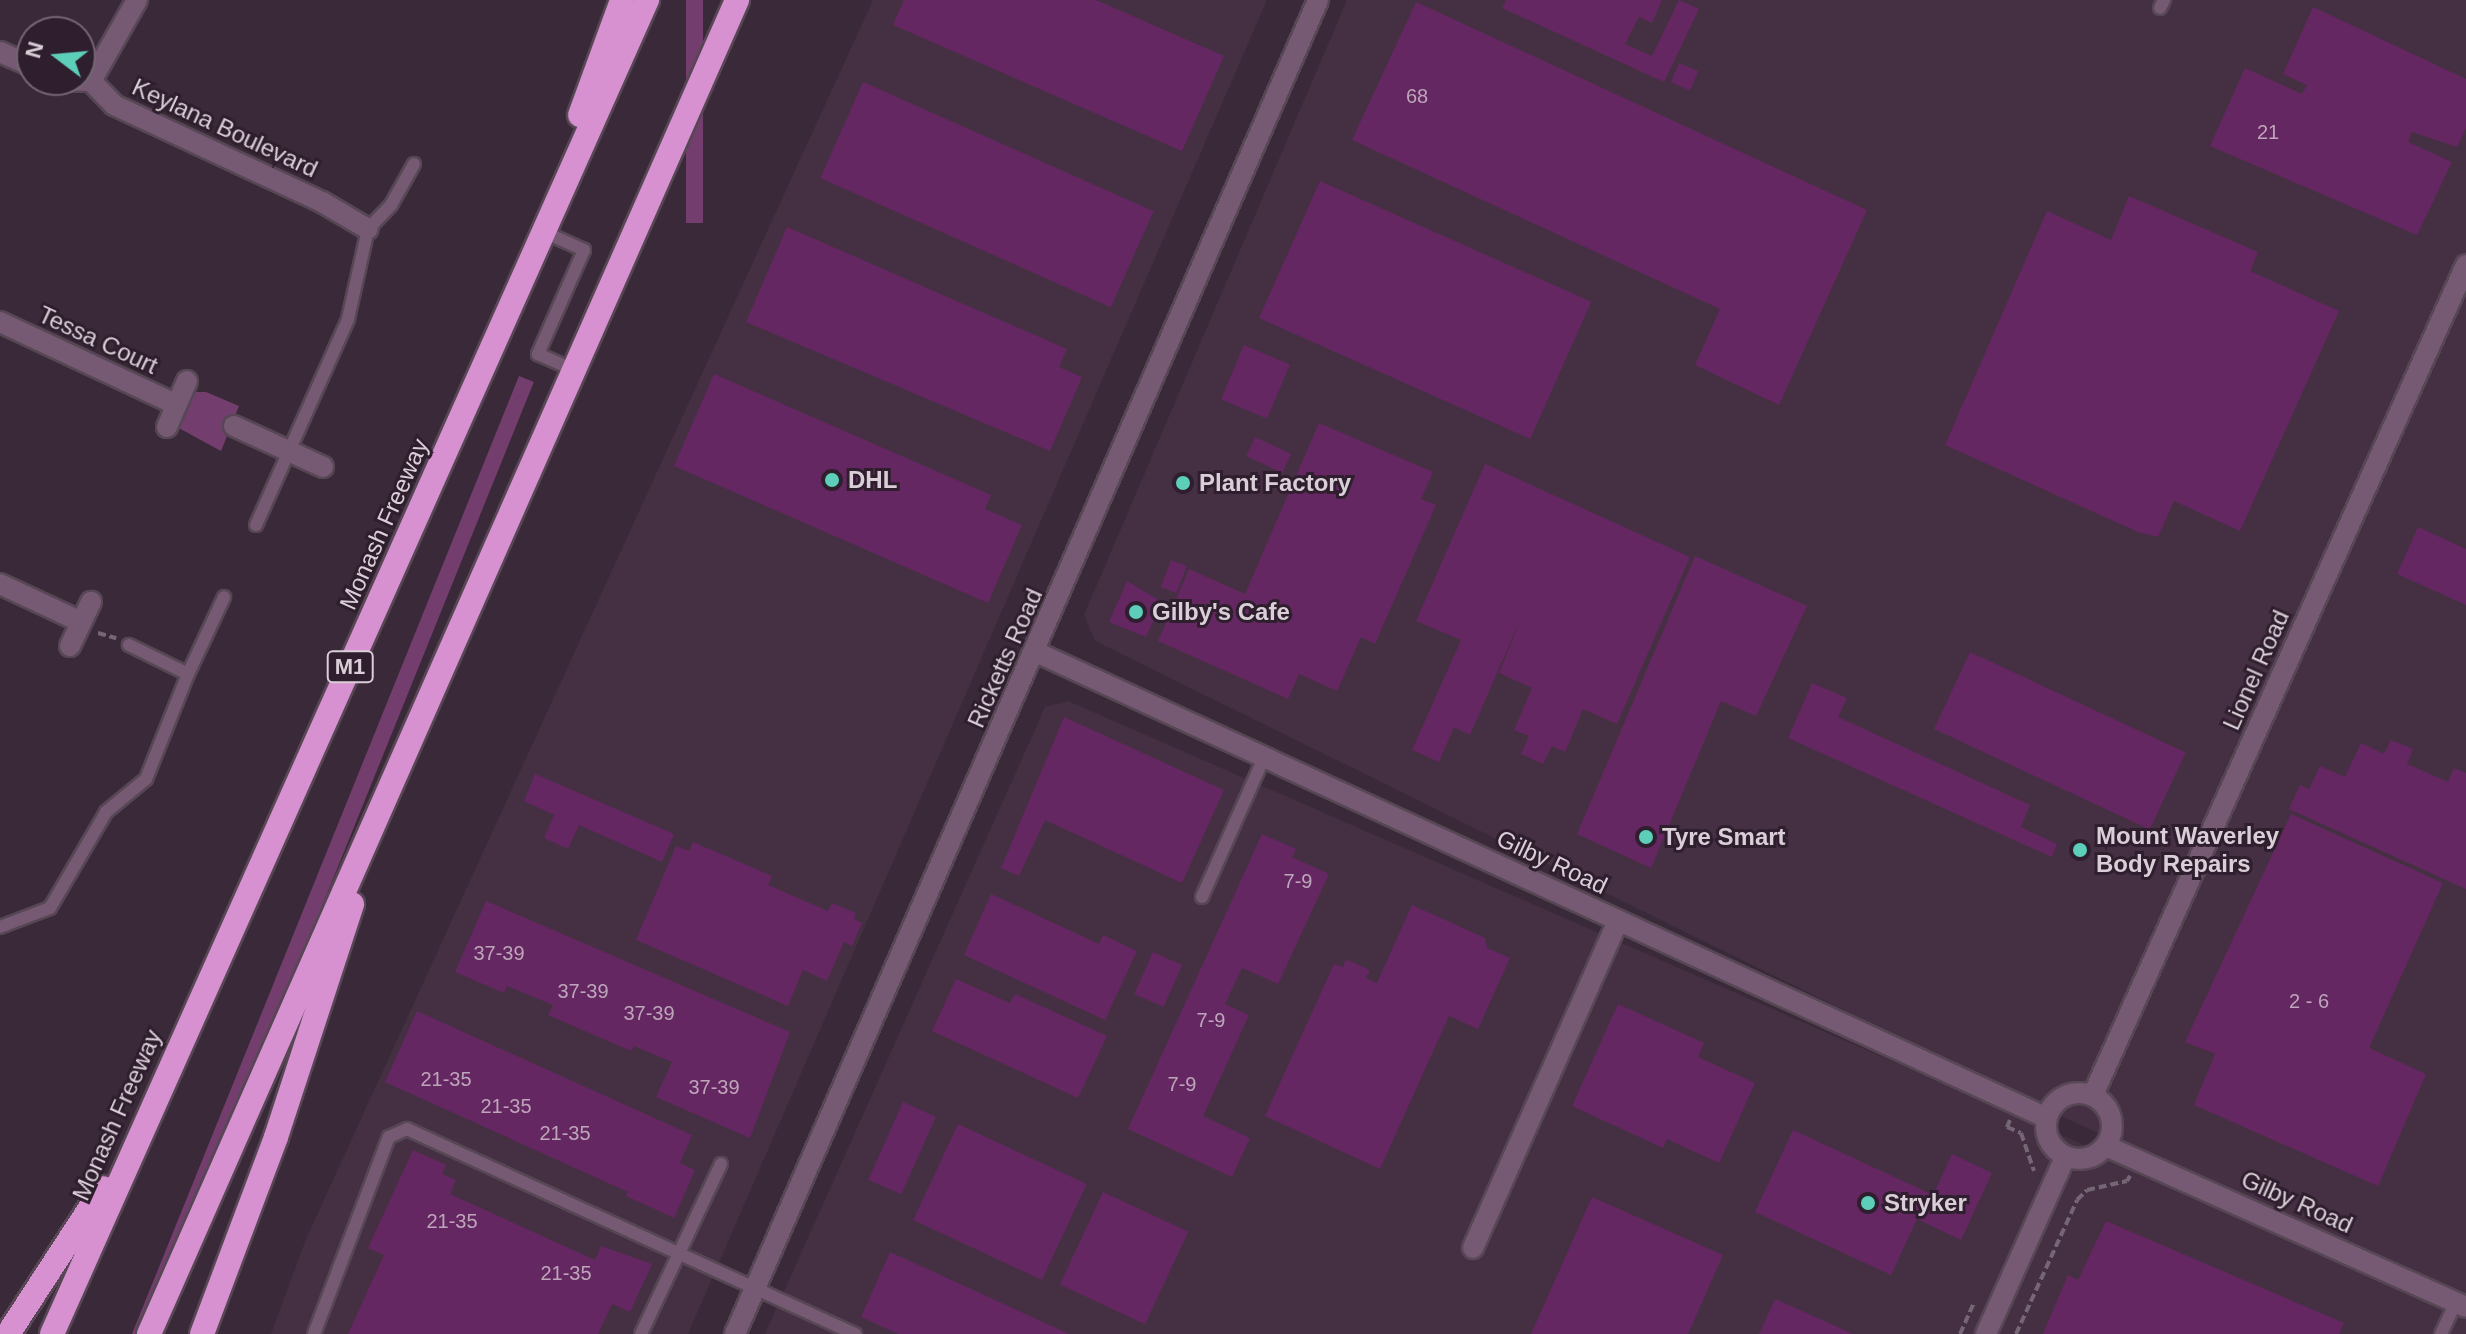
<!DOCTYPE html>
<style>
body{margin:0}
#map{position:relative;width:2466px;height:1334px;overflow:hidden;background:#3a2938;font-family:Helvetica,sans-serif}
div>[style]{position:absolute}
.built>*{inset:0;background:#452f43}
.green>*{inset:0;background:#733e6e;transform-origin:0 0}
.building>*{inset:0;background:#652761;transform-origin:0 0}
.path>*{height:4px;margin-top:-2px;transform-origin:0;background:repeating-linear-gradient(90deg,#756673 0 8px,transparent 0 12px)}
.roads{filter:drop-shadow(2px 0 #574755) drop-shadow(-2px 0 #574755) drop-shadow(0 2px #574755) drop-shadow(0 -2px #574755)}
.service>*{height:12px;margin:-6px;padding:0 6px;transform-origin:6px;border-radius:6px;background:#765973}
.minor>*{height:20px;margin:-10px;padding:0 10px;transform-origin:10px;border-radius:10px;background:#765973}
.minor>.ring{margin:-10px;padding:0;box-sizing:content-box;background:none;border:20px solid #765973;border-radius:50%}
.tertiary>*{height:20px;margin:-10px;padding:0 10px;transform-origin:10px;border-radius:10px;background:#765973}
.motorway>*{height:24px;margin:-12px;padding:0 12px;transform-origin:12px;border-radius:12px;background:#d790d0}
.dots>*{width:22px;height:22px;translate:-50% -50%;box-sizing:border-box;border:4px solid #2f1f2e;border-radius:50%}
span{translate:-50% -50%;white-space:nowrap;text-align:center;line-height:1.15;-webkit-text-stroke:6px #2f1f2e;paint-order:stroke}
.number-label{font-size:20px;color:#bda5ba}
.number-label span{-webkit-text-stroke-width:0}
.shield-label span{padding:2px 6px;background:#2f1f2e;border:2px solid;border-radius:6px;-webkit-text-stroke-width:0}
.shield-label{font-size:22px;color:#dacfd8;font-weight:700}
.street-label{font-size:24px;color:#dacfd8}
.poi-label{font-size:24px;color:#dacfd8;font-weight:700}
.left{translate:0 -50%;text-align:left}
.north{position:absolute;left:16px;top:16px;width:80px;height:80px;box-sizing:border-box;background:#2f1f2e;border:2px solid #736572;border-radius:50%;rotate:286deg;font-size:22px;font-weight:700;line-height:32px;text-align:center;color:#dacfd8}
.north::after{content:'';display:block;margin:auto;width:28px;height:36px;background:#5cceba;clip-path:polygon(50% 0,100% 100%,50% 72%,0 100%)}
</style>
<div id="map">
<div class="built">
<div style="clip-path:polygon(873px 0,1267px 0,688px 1334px,271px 1334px,306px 1239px)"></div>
<div style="clip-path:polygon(1347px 0,2466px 0,2466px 1303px,2020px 1097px,1095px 641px,1084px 615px)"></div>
<div style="clip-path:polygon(1068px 701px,2466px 1312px,2466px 1334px,765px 1334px,1045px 707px)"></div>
</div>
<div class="green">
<div style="left:686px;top:0;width:17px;height:223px"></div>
<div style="left:519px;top:376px;width:16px;height:1048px;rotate:22deg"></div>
<div style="clip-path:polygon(190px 392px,206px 392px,239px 406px,221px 451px,175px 426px)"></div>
</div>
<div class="building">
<div style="clip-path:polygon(904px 0,1096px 0,1224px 56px,1182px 151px,893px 25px)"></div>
<div style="clip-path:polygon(1506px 0,1662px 0,1652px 23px,1639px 17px,1625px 44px,1652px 56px,1679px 0,1699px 9px,1664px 82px,1502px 8px)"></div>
<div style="clip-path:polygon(1416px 2px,1867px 210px,1779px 405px,1695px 365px,1720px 309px,1352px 140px)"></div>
<div style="clip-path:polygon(2313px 7px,2466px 79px,2466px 128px,2457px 147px,2412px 132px,2408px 142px,2452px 162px,2417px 235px,2210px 146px,2245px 68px,2302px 94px,2307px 85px,2283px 74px)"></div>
<div style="left:1679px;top:63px;width:21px;height:21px;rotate:23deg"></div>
<div style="left:863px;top:82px;width:318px;height:105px;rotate:24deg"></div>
<div style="left:1320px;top:181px;width:297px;height:150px;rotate:24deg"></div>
<div style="clip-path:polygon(2129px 196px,2258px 252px,2250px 271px,2339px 311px,2240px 531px,2174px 501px,2158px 537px,2138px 532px,1945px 445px,2047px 211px,2111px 240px)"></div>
<div style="clip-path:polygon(787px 227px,1067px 349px,1059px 367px,1082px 377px,1050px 451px,746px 322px)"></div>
<div style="left:1244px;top:345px;width:50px;height:59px;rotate:23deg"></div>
<div style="clip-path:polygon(714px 374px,991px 495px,985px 509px,1022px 525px,988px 603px,674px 466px)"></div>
<div style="clip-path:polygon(1319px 423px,1433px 472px,1421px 499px,1436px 505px,1375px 644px,1361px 637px,1337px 691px,1299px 674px,1288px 699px,1158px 641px,1189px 569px,1245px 594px)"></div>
<div style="left:1255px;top:437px;width:40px;height:21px;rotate:25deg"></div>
<div style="clip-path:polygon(1485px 464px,1690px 557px,1617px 724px,1583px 709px,1565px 752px,1552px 746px,1543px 764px,1521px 754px,1529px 736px,1514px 730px,1532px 688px,1499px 673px,1524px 611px,1470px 735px,1454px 727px,1439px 762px,1412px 750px,1461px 640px,1416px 621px)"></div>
<div style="clip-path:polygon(2418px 527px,2466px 549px,2466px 605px,2397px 574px)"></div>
<div style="clip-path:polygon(1695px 556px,1807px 606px,1756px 716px,1721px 701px,1651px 868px,1577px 834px)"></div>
<div style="left:1171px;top:560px;width:17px;height:29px;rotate:21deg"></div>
<div style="clip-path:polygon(1127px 581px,1162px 602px,1146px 637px,1109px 622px)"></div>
<div style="left:1970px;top:652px;width:238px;height:85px;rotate:25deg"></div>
<div style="clip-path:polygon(1812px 683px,1847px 698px,1838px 717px,2030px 805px,2021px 827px,2057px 844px,2052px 857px,1788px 738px)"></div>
<div style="clip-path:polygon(1064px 717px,1224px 790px,1182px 883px,1045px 820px,1019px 876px,1001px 868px)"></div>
<div style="clip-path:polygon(2391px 740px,2413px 749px,2407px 764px,2448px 782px,2454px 768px,2466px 773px,2466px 889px,2289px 809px,2300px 785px,2309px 789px,2320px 766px,2345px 777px,2361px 743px,2384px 754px)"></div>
<div style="clip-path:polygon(535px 774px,674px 834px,662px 862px,579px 825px,568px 849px,544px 838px,554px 815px,524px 801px)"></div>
<div style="clip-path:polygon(2291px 814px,2443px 883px,2369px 1048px,2426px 1074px,2378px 1186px,2194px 1105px,2215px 1054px,2185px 1042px)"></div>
<div style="clip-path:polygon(1262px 834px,1296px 849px,1292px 857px,1329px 874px,1278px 984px,1242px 968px,1225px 1004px,1249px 1015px,1203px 1116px,1250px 1138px,1232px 1177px,1128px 1129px)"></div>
<div style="clip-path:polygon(693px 842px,772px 876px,768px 885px,828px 911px,832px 903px,856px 913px,854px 919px,862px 923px,852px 946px,844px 942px,827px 981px,803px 970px,788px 1006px,636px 940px,676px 846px,689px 851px)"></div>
<div style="clip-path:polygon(991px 894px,1099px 944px,1103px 935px,1137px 951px,1105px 1020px,964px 955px)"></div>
<div style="clip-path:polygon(486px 901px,790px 1032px,750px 1138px,656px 1097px,672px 1062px,634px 1046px,631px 1051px,548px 1015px,553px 1005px,507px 986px,504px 993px,455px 972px)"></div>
<div style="clip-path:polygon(1412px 905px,1485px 938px,1487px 948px,1510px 958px,1478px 1029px,1449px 1016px,1380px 1169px,1265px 1116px,1334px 964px,1343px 967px,1346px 959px,1370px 970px,1366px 978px,1377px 983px)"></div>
<div style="left:1153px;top:952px;width:32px;height:46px;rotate:24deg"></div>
<div style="clip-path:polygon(956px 979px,1010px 1003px,1015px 994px,1107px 1036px,1078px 1098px,932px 1031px)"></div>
<div style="clip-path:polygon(1618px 1004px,1704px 1043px,1698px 1057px,1755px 1083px,1719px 1163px,1667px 1139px,1663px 1148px,1572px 1106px)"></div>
<div style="clip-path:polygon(417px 1011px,692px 1135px,680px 1163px,695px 1170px,674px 1218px,626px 1196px,628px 1192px,385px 1082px)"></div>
<div style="left:903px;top:1102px;width:36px;height:85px;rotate:24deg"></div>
<div style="left:958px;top:1124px;width:142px;height:106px;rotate:25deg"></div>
<div style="clip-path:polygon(1793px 1130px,1933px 1195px,1952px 1154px,1992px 1173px,1961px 1240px,1917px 1219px,1891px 1275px,1755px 1212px)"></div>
<div style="clip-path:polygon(413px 1150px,446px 1165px,442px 1174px,456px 1180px,450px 1194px,595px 1260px,601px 1246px,652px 1264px,630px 1312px,612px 1304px,598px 1334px,348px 1334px,384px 1255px,368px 1248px)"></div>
<div style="left:1103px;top:1192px;width:94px;height:102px;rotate:25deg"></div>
<div style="clip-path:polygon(1592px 1197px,1723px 1255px,1688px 1334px,1531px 1334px)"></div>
<div style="clip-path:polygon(2106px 1221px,2344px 1323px,2339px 1334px,2043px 1334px,2068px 1275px,2078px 1280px)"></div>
<div style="clip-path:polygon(890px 1252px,945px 1277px,1069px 1334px,898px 1334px,861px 1317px)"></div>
<div style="clip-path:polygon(1775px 1299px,1853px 1334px,1759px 1334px)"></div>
</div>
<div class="path">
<div style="left:98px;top:633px;width:19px;rotate:16deg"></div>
<div style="left:2010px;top:1120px;width:8px;rotate:113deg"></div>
<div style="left:2007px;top:1127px;width:15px;rotate:23deg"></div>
<div style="left:2021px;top:1133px;width:40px;rotate:71.1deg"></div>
<div style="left:1960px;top:1334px;width:34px;rotate:-66deg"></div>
<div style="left:2016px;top:1334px;width:147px;rotate:-65.5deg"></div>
<div style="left:2077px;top:1200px;width:14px;rotate:-45deg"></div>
<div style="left:2087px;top:1190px;width:41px;rotate:-12.7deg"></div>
<div style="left:2127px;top:1181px;width:6px;rotate:-59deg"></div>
</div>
<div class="roads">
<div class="service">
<div style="left:2160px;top:8px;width:9px;rotate:-63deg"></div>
<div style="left:544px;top:232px;width:44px;rotate:24.2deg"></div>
<div style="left:584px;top:250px;width:114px;rotate:113.9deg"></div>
<div style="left:538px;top:354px;width:39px;rotate:24deg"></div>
<div style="left:256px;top:525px;width:226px;rotate:-65.9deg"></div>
<div style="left:348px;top:319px;width:92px;rotate:-77.5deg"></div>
<div style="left:368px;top:229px;width:33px;rotate:-46deg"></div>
<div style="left:391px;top:205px;width:47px;rotate:-60.7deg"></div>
<div style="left:188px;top:674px;width:85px;rotate:-64.9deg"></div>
<div style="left:1202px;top:897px;width:152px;rotate:-66deg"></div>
<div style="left:0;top:927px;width:53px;rotate:-20.8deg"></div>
<div style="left:50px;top:908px;width:111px;rotate:-59.7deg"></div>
<div style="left:106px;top:812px;width:52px;rotate:-39.5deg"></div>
<div style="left:146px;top:779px;width:113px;rotate:-68.2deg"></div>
<div style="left:188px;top:674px;width:66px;rotate:-153.8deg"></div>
<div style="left:314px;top:1334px;width:211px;rotate:-69.2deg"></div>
<div style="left:389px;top:1137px;width:20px;rotate:-24deg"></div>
<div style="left:407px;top:1129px;width:493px;rotate:24.6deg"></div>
<div style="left:641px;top:1334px;width:188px;rotate:-64.8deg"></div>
<div style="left:2441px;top:1334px;width:35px;rotate:-65deg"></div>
</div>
<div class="minor">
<div style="left:0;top:52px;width:35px;rotate:24deg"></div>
<div style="left:62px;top:80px;width:29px;rotate:2deg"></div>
<div style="left:91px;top:81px;width:33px;rotate:46deg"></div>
<div style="left:114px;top:105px;width:230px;rotate:25deg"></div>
<div style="left:322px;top:202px;width:53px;rotate:30.4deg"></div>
<div style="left:91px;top:81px;width:93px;rotate:-60.4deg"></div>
<div style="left:0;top:322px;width:193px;rotate:25.1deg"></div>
<div style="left:234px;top:426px;width:98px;rotate:24.7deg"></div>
<div style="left:167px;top:427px;width:50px;rotate:-66.5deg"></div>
<div style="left:0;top:584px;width:87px;rotate:25.1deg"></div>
<div style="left:70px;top:646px;width:49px;rotate:-64.5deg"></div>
<div style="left:1036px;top:652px;width:1113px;rotate:24.75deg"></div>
<div class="ring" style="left:2046px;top:1093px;width:46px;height:46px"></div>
<div style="left:2093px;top:1095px;width:910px;rotate:-65.8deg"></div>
<div style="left:2106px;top:1146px;width:394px;rotate:24.1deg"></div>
<div style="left:1473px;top:1248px;width:358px;rotate:-66.1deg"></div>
<div style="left:1986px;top:1334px;width:194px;rotate:-65.9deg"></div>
</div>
<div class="tertiary">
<div style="left:735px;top:1334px;width:1456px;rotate:-66.39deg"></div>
</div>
<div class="motorway">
<div style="left:580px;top:115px;width:122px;rotate:-69.9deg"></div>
<div style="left:8px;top:1334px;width:174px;rotate:-56.9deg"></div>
<div style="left:52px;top:1334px;width:1461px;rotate:-65.96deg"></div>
<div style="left:149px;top:1334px;width:1458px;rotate:-66.21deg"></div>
<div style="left:202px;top:1334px;width:210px;rotate:-69.4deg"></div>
<div style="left:276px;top:1137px;width:245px;rotate:-71.9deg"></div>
</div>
</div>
<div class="dots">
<div style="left:832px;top:480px;background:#5cceba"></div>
<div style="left:1183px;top:483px;background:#5cceba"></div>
<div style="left:1136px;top:612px;background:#5cceba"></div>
<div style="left:1646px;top:837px;background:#5cceba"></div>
<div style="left:2080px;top:850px;background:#5cceba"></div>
<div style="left:1868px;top:1203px;background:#5cceba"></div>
</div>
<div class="number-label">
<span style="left:1417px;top:96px">68</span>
<span style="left:2268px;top:132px">21</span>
<span style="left:1298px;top:881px">7-9</span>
<span style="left:499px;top:953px">37-39</span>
<span style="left:583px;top:991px">37-39</span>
<span style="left:2309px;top:1001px">2 - 6</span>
<span style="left:649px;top:1013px">37-39</span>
<span style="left:1211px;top:1020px">7-9</span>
<span style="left:446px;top:1079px">21-35</span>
<span style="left:1182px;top:1084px">7-9</span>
<span style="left:714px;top:1087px">37-39</span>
<span style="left:506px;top:1106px">21-35</span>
<span style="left:565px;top:1133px">21-35</span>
<span style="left:452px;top:1221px">21-35</span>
<span style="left:566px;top:1273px">21-35</span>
</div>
<div class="shield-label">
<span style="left:350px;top:667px">M1</span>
</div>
<div class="street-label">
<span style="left:225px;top:128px;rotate:25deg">Keylana Boulevard</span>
<span style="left:98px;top:340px;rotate:25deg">Tessa Court</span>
<span style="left:384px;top:524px;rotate:-66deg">Monash Freeway</span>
<span style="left:1005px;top:658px;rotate:-66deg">Ricketts Road</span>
<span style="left:2256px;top:670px;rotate:-66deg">Lionel Road</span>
<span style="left:1552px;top:862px;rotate:25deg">Gilby Road</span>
<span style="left:117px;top:1115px;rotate:-66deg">Monash Freeway</span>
<span style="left:2297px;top:1202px;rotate:24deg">Gilby Road</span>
</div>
<div class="poi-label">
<span class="left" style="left:848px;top:480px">DHL</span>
<span class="left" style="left:1199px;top:483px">Plant Factory</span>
<span class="left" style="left:1152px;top:612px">Gilby's Cafe</span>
<span class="left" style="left:2096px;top:850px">Mount Waverley<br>Body Repairs</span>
<span class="left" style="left:1662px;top:837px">Tyre Smart</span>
<span class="left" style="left:1884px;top:1203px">Stryker</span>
</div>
<div class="north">N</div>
</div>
